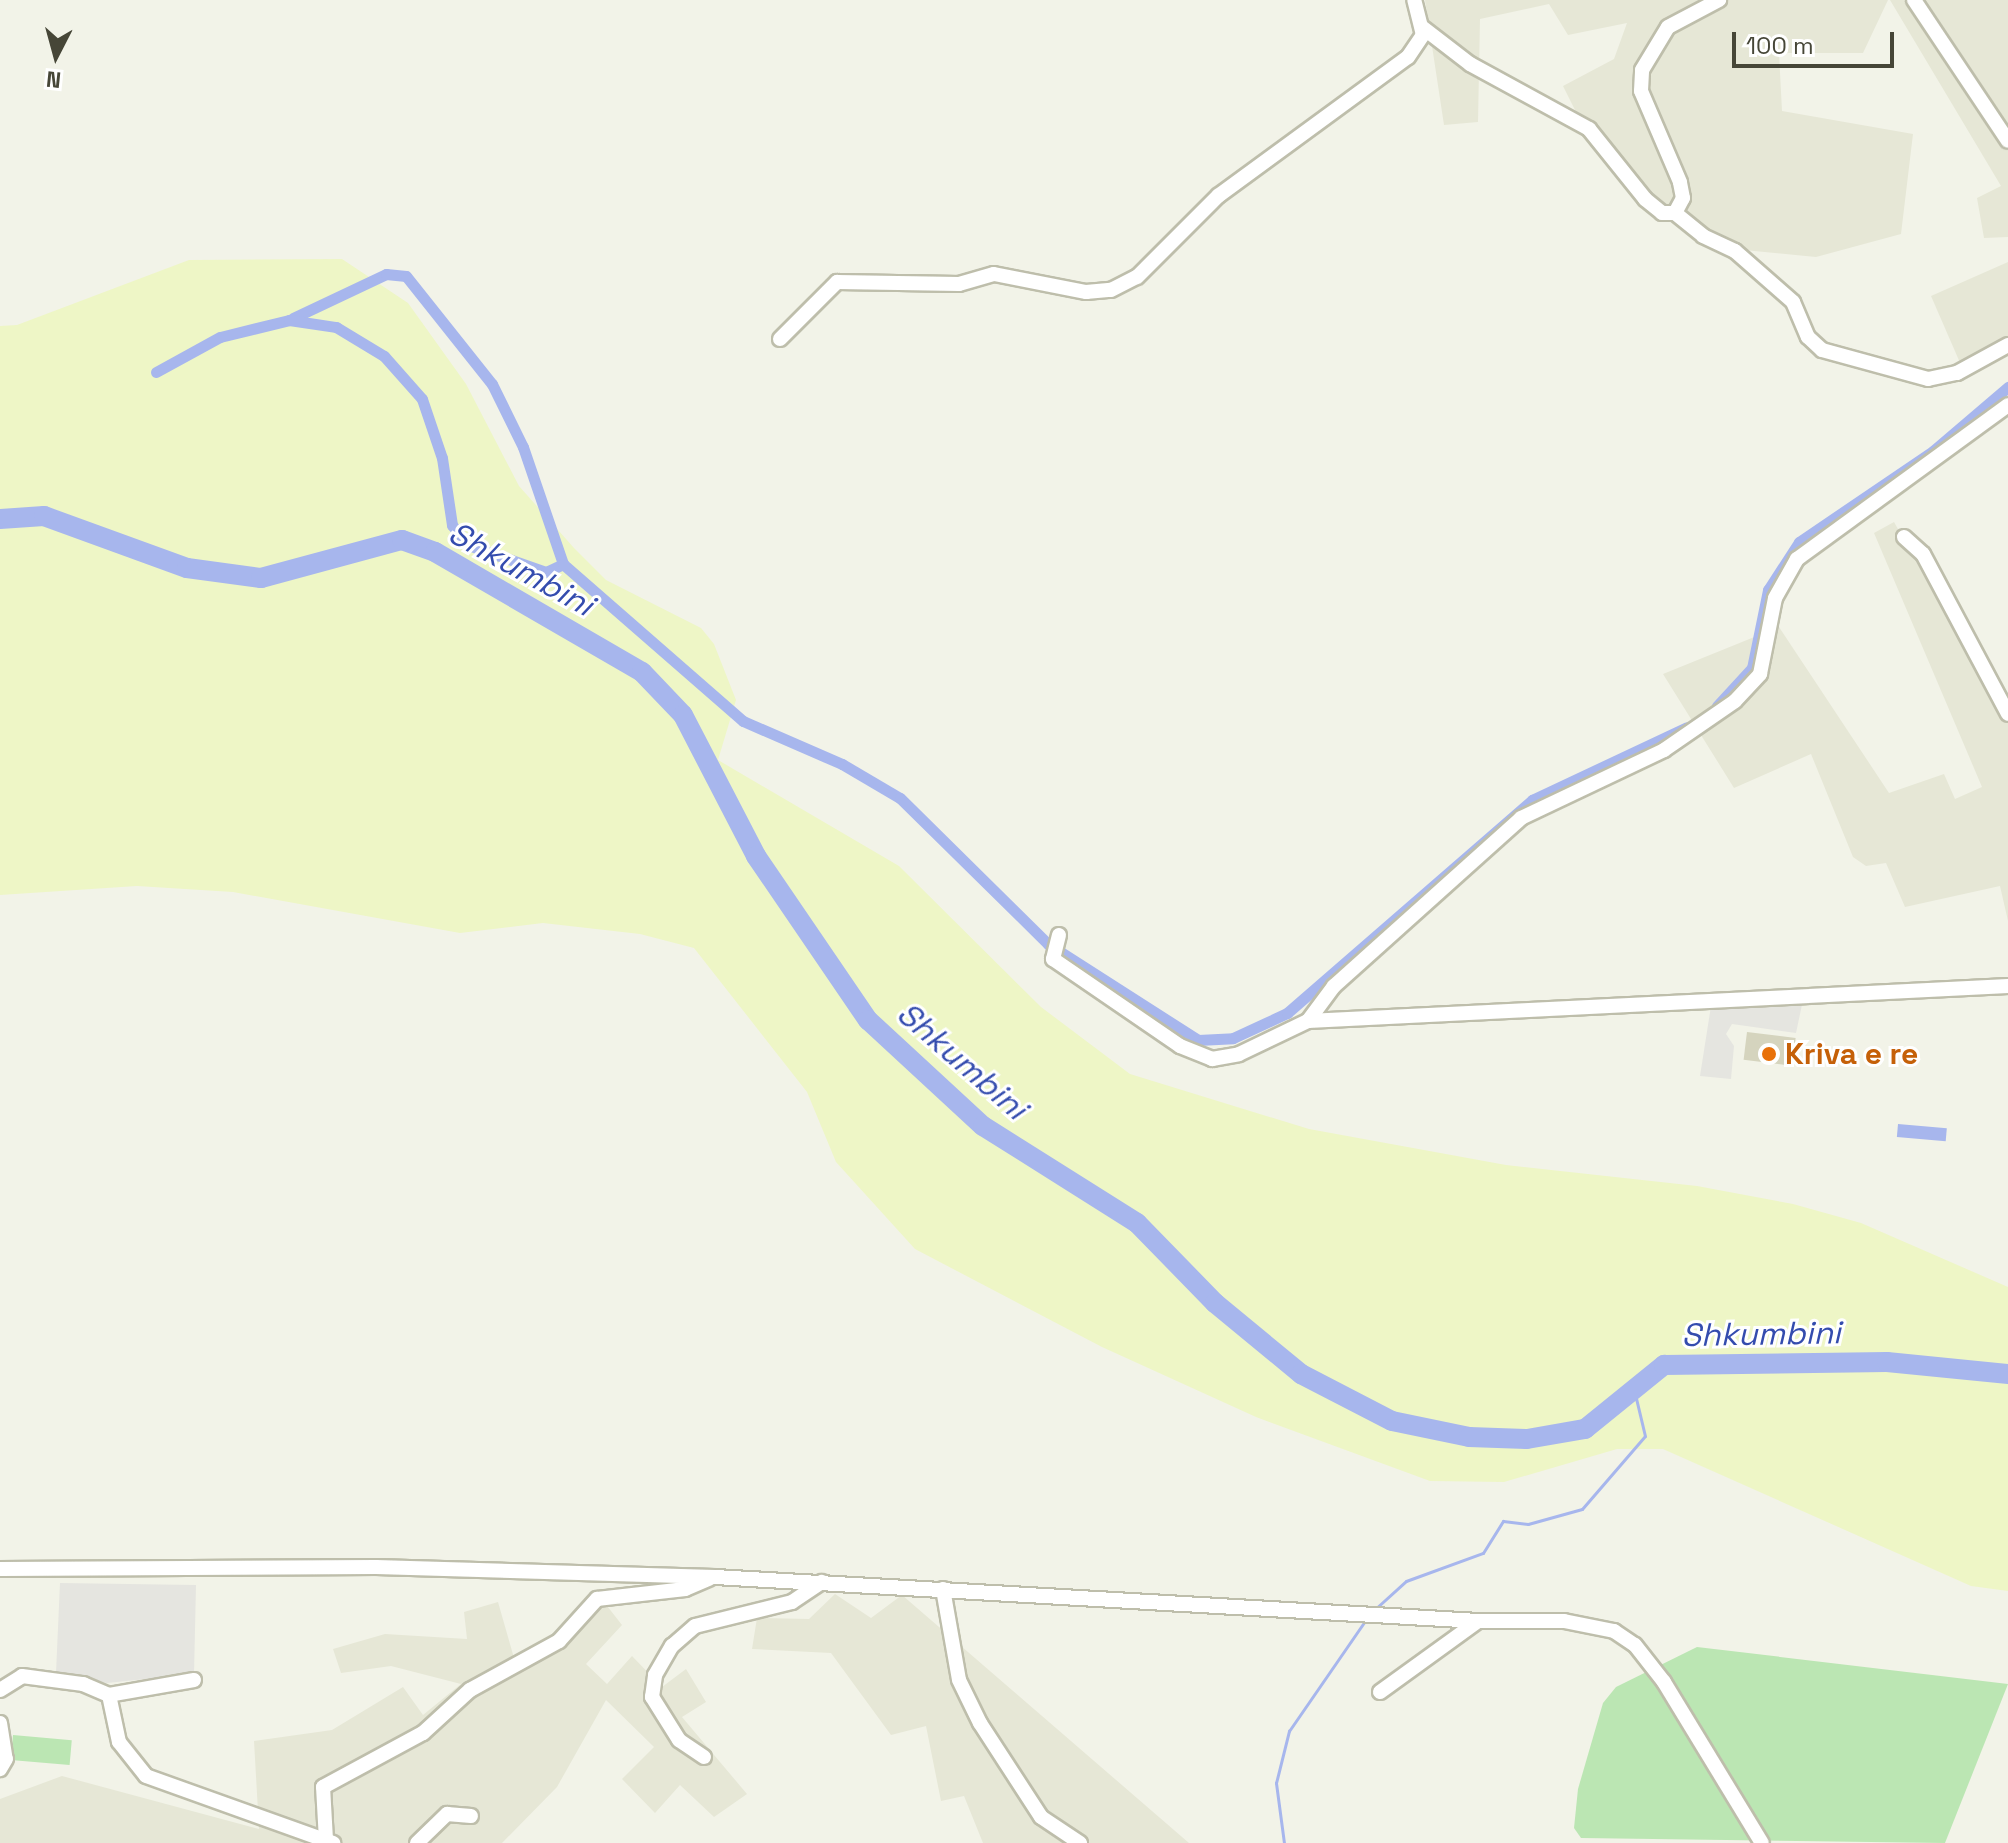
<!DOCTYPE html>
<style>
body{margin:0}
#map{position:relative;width:2008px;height:1843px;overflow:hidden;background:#f2f3e8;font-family:"Space Grotesk",sans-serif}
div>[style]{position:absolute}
.residential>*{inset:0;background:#e6e7d6}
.green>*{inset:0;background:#bbe6b3;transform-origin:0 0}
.sand>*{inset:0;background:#eef6c6}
.parking>*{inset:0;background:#e5e5e0}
.water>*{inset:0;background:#a7b6ed;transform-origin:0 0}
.stream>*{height:3px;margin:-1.5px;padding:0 1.5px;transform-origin:1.5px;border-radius:1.5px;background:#a7b6ed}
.canal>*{height:11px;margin:-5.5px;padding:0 5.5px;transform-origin:5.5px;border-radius:5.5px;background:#a7b6ed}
.river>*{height:20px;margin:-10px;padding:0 10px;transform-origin:10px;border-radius:10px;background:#a7b6ed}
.building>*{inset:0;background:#d5d4be;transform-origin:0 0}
.roads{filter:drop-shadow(2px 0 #bebeab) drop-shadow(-2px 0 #bebeab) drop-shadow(0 2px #bebeab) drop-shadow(0 -2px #bebeab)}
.minor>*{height:14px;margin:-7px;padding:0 7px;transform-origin:7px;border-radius:7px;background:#fff}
.dots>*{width:22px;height:22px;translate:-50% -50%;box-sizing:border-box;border:4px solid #fff;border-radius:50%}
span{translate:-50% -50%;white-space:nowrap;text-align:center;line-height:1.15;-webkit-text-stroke:6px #fff;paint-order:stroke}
.food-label{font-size:30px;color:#c56008;font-weight:700}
.left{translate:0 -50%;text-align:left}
.water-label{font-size:32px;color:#344cae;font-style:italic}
.north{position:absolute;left:16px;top:16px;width:80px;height:80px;-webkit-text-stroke:6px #fff;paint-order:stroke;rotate:186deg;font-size:22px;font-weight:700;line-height:32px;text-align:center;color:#464637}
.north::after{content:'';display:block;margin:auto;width:28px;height:36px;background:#464637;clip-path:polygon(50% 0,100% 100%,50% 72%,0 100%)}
.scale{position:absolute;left:1732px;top:32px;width:162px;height:36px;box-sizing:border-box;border:4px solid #464637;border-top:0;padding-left:10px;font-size:24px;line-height:28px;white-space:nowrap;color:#464637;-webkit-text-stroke:6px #fff;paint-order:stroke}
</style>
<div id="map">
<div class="residential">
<div style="clip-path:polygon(1425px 0,1888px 0,1863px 53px,1779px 53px,1782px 111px,1913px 134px,1901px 234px,1816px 257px,1744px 250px,1682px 225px,1594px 148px,1563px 86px,1614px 59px,1627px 23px,1568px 35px,1549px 4px,1480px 19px,1478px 122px,1444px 125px)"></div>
<div style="clip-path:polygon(1890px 0,2008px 0,2008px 237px,1984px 238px,1977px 198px,2001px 186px)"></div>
<div style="clip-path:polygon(2008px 262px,2008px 343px,1961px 365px,1931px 296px)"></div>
<div style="clip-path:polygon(1894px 522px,2008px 723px,2008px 921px,2000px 886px,1905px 907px,1886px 863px,1866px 866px,1853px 857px,1811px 754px,1734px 788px,1663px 674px,1779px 627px,1889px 793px,1944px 774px,1955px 799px,1982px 787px,1874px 533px)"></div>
<div style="clip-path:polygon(835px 1594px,871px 1618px,902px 1595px,1189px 1843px,983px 1843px,964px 1796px,941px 1801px,926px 1726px,891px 1735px,831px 1653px,752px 1649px,757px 1618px,809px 1619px)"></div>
<div style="clip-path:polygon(498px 1602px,518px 1672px,557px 1652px,604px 1602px,622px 1625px,586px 1664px,607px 1684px,632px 1656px,662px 1687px,686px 1669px,706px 1702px,682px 1717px,747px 1794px,714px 1817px,680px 1785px,655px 1813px,622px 1779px,654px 1747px,606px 1700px,557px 1787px,502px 1843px,0 1843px,0 1799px,62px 1776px,259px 1829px,254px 1741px,332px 1730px,403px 1687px,423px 1715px,461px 1684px,391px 1666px,341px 1673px,333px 1649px,385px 1634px,467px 1639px,464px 1612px)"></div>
</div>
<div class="green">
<div style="clip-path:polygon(1697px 1647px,2008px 1684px,1945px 1843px,1581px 1838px,1574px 1828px,1578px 1789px,1603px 1703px,1616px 1687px)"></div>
<div style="left:13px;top:1735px;width:59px;height:25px;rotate:5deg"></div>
</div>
<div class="sand">
<div style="clip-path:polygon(342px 259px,408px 303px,466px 384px,519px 486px,574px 548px,606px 580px,701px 628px,714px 644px,736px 700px,718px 760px,899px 866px,1041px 1007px,1130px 1074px,1309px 1129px,1506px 1165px,1697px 1186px,1793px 1204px,1861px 1223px,2008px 1287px,2008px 1591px,1971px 1586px,1663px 1449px,1617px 1449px,1504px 1482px,1430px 1481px,1256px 1417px,1102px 1347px,915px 1249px,836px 1162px,807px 1092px,694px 948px,640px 934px,543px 923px,460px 933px,233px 892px,137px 886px,0 895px,0 326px,17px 325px,189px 260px)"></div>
</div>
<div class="parking">
<div style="clip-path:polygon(1803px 1000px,1796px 1033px,1732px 1024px,1726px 1034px,1734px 1046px,1731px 1079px,1700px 1076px,1711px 1006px)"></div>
<div style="clip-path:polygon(60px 1583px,196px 1585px,194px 1674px,107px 1683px,56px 1673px)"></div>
</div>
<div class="water">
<div style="left:1898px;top:1124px;width:49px;height:13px;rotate:5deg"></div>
</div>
<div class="stream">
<div style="left:1374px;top:1610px;width:43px;rotate:-42.2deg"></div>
<div style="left:1406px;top:1581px;width:82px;rotate:-20deg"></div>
<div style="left:1483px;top:1553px;width:38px;rotate:-58deg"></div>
<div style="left:1503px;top:1521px;width:25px;rotate:7deg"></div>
<div style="left:1528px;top:1524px;width:56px;rotate:-15.5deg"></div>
<div style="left:1582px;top:1509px;width:96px;rotate:-49.2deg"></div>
<div style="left:1645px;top:1436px;width:43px;rotate:-103.4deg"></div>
<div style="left:1284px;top:1843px;width:61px;rotate:-97.6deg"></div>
<div style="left:1276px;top:1783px;width:54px;rotate:-76deg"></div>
<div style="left:1289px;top:1731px;width:137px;rotate:-55.4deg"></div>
</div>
<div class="canal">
<div style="left:293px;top:318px;width:103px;rotate:-25.3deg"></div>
<div style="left:386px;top:274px;width:20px;rotate:6deg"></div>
<div style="left:406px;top:276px;width:138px;rotate:51.5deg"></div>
<div style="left:492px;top:384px;width:70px;rotate:63.8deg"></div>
<div style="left:523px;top:447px;width:124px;rotate:71.1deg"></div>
<div style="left:156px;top:372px;width:73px;rotate:-28.7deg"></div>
<div style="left:220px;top:337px;width:71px;rotate:-13.8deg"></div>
<div style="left:289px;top:320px;width:48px;rotate:8.5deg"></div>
<div style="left:336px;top:327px;width:56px;rotate:31.1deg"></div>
<div style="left:384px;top:356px;width:57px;rotate:48.5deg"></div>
<div style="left:422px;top:399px;width:62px;rotate:71.3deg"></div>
<div style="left:442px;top:458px;width:68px;rotate:81.5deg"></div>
<div style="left:452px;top:525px;width:26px;rotate:51deg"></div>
<div style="left:468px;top:545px;width:83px;rotate:19.1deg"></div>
<div style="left:546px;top:572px;width:19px;rotate:-25deg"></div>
<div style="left:563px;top:564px;width:239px;rotate:41.1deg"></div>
<div style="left:743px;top:721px;width:108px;rotate:23.5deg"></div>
<div style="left:842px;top:764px;width:67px;rotate:30.4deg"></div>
<div style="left:900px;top:798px;width:208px;rotate:44.6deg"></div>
<div style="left:1048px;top:944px;width:178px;rotate:32.6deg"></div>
<div style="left:1198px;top:1040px;width:35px;rotate:-3deg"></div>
<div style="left:1233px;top:1038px;width:60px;rotate:-24.8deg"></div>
<div style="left:1287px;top:1013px;width:325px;rotate:-41deg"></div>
<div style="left:1532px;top:800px;width:171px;rotate:-25.2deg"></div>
<div style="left:1717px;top:706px;width:52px;rotate:-47.4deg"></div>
<div style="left:1752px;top:668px;width:80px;rotate:-78.4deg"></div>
<div style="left:1768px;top:590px;width:57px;rotate:-57.1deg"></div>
<div style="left:1799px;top:542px;width:162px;rotate:-34.2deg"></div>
<div style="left:1933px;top:451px;width:99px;rotate:-40.5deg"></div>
</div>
<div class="river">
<div style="left:0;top:519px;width:44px;rotate:-3.9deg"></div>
<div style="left:44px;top:516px;width:152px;rotate:20deg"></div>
<div style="left:187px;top:568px;width:75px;rotate:7.7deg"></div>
<div style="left:261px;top:578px;width:146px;rotate:-15.1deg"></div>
<div style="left:402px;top:540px;width:35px;rotate:20deg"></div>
<div style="left:435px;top:552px;width:239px;rotate:30.1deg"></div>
<div style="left:642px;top:672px;width:59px;rotate:46.4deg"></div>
<div style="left:683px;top:715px;width:159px;rotate:62.6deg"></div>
<div style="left:756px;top:856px;width:199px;rotate:55.7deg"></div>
<div style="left:868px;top:1020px;width:156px;rotate:42.7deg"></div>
<div style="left:983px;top:1126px;width:182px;rotate:32.2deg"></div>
<div style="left:1137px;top:1223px;width:112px;rotate:45.7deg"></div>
<div style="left:1215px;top:1303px;width:112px;rotate:39.5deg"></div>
<div style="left:1301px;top:1374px;width:102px;rotate:27.3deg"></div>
<div style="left:1392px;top:1421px;width:79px;rotate:11.7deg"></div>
<div style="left:1469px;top:1437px;width:58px;rotate:2deg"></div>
<div style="left:1527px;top:1439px;width:59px;rotate:-9.8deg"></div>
<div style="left:1585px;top:1429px;width:102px;rotate:-39deg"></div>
<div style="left:1664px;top:1365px;width:223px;rotate:-0.8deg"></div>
<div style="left:1887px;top:1362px;width:122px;rotate:5.7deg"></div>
</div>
<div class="building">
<div style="left:1747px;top:1032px;width:49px;height:28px;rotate:7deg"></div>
</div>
<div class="roads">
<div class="minor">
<div style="left:1914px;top:0;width:169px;rotate:56.3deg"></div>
<div style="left:1422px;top:27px;width:61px;rotate:37.6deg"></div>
<div style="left:1470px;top:64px;width:136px;rotate:28.6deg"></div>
<div style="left:1589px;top:129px;width:90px;rotate:51.3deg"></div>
<div style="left:1645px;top:199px;width:22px;rotate:39deg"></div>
<div style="left:1662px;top:213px;width:13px"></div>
<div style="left:1675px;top:213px;width:17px;rotate:-62deg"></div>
<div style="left:1683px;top:198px;width:16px;rotate:-101deg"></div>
<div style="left:1680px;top:182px;width:99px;rotate:-113.2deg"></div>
<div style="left:1641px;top:91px;width:21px;rotate:-87deg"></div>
<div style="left:1642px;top:70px;width:50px;rotate:-58.8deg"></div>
<div style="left:1668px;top:27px;width:58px;rotate:-27.9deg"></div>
<div style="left:1675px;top:213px;width:36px;rotate:39deg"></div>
<div style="left:1703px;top:236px;width:35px;rotate:25deg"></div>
<div style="left:1735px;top:251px;width:77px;rotate:41.3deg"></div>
<div style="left:1793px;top:302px;width:38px;rotate:67deg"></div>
<div style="left:1808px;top:337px;width:19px;rotate:43deg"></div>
<div style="left:1822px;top:350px;width:110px;rotate:15.3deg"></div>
<div style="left:1928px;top:379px;width:30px;rotate:-12deg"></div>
<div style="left:1957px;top:373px;width:58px;rotate:-28.8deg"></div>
<div style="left:780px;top:339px;width:81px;rotate:-45deg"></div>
<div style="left:837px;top:282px;width:122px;rotate:0.9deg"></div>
<div style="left:959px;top:284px;width:36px;rotate:-16deg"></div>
<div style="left:994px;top:274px;width:94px;rotate:11.1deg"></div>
<div style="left:1086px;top:292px;width:25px;rotate:-5deg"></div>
<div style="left:1111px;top:290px;width:29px;rotate:-27deg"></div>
<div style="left:1137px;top:277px;width:115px;rotate:-45deg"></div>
<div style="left:1218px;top:196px;width:235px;rotate:-36.2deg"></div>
<div style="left:1408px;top:57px;width:27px;rotate:-56deg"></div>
<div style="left:1423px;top:35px;width:36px;rotate:-104deg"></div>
<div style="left:1904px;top:537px;width:25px;rotate:42deg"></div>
<div style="left:1923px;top:554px;width:181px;rotate:62deg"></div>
<div style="left:1059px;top:935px;width:25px;rotate:104deg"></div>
<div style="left:1053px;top:959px;width:154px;rotate:34.4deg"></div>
<div style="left:1180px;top:1046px;width:35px;rotate:22deg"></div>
<div style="left:1212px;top:1059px;width:27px;rotate:-10deg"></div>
<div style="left:1239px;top:1054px;width:76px;rotate:-25.6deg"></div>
<div style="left:1308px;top:1021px;width:701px;rotate:-2.86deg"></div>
<div style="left:1308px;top:1021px;width:44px;rotate:-53.4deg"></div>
<div style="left:1334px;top:986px;width:251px;rotate:-41.9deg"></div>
<div style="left:1521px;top:818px;width:158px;rotate:-25.4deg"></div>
<div style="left:1664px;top:750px;width:86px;rotate:-34.6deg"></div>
<div style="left:1735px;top:701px;width:37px;rotate:-47deg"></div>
<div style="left:1760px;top:674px;width:77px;rotate:-78.8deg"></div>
<div style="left:1775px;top:598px;width:45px;rotate:-60.6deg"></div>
<div style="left:1797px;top:559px;width:261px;rotate:-36.1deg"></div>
<div style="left:0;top:1569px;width:376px;rotate:-0.3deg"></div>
<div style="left:376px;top:1567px;width:339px;rotate:1.7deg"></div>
<div style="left:715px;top:1577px;width:764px;rotate:3.3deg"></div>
<div style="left:943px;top:1589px;width:92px;rotate:80deg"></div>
<div style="left:959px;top:1680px;width:48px;rotate:64deg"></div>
<div style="left:980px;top:1723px;width:112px;rotate:57deg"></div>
<div style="left:1041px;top:1817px;width:47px;rotate:33.7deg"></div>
<div style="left:194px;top:1680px;width:86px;rotate:170deg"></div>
<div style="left:109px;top:1695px;width:48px;rotate:78deg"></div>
<div style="left:119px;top:1742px;width:43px;rotate:51.5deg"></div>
<div style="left:146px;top:1776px;width:199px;rotate:19.7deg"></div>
<div style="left:0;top:1690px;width:26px;rotate:-32deg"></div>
<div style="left:22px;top:1676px;width:62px;rotate:7.5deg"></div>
<div style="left:83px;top:1684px;width:28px;rotate:23deg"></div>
<div style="left:1380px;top:1692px;width:121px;rotate:-35.9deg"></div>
<div style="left:1478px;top:1621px;width:86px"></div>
<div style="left:1564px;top:1621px;width:51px;rotate:11.3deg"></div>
<div style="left:1614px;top:1631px;width:25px;rotate:34deg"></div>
<div style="left:1635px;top:1645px;width:47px;rotate:51.9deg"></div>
<div style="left:1664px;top:1682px;width:188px;rotate:58.7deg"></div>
<div style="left:0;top:1723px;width:36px;rotate:81deg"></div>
<div style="left:6px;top:1759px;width:12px;rotate:121deg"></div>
<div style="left:704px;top:1757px;width:30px;rotate:-146deg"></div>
<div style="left:679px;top:1740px;width:51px;rotate:-122.1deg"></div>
<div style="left:652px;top:1697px;width:22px;rotate:-82deg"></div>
<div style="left:655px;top:1675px;width:34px;rotate:-60deg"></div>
<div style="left:672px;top:1646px;width:30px;rotate:-41deg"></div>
<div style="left:695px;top:1626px;width:100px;rotate:-13.9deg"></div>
<div style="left:792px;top:1602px;width:36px;rotate:-34deg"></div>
<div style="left:326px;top:1840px;width:53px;rotate:-93.2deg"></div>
<div style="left:323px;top:1787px;width:114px;rotate:-28.4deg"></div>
<div style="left:423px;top:1733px;width:64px;rotate:-42.5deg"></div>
<div style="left:470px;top:1690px;width:102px;rotate:-28.8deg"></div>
<div style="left:559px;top:1641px;width:57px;rotate:-47.9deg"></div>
<div style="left:597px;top:1599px;width:89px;rotate:-6.5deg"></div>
<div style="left:685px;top:1589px;width:26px;rotate:-23deg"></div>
<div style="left:417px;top:1843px;width:42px;rotate:-44deg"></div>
<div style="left:447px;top:1814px;width:24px;rotate:5deg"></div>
</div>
</div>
<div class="dots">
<div style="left:1769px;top:1054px;background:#e8710a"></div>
</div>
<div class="food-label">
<span class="left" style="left:1785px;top:1054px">Kriva e re</span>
</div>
<div class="water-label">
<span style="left:521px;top:569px;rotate:29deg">Shkumbini</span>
<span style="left:962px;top:1061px;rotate:41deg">Shkumbini</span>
<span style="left:1761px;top:1334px;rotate:-1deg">Shkumbini</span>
</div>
<div class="north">N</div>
<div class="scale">100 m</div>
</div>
